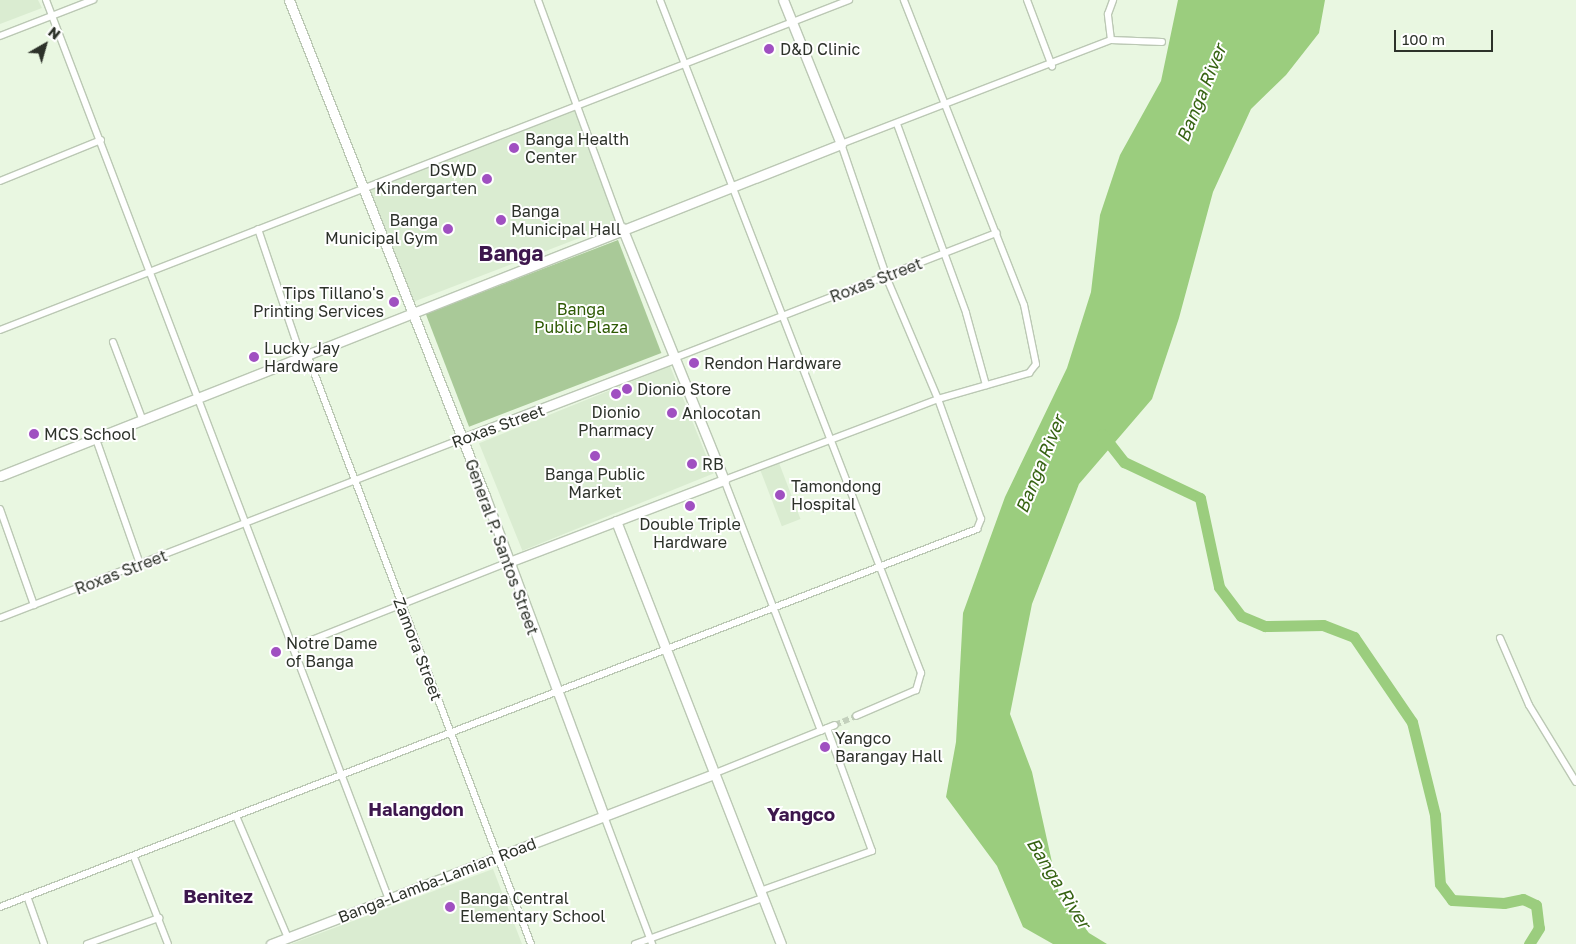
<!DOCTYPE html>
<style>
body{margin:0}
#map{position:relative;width:1576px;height:944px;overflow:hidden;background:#e9f7e1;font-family:"Golos Text",sans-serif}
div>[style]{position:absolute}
.built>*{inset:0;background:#daecd1;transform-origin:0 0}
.green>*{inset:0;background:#a9c998;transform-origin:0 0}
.water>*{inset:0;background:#9bcd7e}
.river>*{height:11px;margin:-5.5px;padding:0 5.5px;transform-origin:5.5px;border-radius:5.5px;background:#9bcd7e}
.street-tunnel>*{height:6px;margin-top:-3px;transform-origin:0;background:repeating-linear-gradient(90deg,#c3d0bc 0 6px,transparent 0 9px)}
.roads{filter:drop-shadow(1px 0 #bbc8b4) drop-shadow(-1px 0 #bbc8b4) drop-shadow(0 1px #bbc8b4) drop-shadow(0 -1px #bbc8b4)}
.street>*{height:6px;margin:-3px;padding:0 3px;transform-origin:3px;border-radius:3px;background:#fff}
.secondary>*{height:9px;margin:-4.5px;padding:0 4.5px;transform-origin:4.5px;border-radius:4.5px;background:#fff}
.dots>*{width:14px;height:14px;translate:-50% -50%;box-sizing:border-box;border:2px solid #fff;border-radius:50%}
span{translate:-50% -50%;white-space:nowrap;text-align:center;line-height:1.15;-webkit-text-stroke:4px #fff;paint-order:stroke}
.poi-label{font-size:16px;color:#2d322a}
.left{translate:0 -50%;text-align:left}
.right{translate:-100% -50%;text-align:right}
.street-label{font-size:16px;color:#2d322a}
.park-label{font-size:16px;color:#2e5a04}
.water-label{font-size:18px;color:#366312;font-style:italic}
.neighbourhood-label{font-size:18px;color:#3d174d;font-weight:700}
.quarter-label{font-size:19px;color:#3d174d;font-weight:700}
.district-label{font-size:21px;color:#3d174d;font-weight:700}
.north{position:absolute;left:20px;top:20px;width:50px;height:50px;-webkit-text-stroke:4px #fff;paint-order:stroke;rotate:38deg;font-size:14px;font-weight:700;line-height:20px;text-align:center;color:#2d322a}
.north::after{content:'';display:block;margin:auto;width:18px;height:22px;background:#2d322a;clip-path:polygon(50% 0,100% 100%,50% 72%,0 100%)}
.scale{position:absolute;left:1394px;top:30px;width:99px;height:22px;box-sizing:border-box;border:2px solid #2d322a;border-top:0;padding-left:6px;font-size:15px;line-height:18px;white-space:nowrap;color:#2d322a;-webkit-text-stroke:4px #fff;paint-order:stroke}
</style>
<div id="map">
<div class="built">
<div style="clip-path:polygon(0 0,38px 0,42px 8px,0 24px)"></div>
<div style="left:575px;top:108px;width:123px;height:223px;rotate:69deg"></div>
<div style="left:670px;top:366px;width:116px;height:206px;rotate:68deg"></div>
<div style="left:779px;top:463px;width:60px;height:20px;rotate:69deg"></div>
<div style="clip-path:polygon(493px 869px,522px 944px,291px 944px)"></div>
</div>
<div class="green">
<div style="left:618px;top:240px;width:121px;height:206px;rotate:69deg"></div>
</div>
<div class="water">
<div style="clip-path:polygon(1178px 0,1325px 0,1319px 33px,1286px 75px,1251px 109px,1213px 192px,1179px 318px,1152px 399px,1079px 484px,1032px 604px,1010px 714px,1032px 772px,1059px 894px,1089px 933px,1107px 944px,1053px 944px,1023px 927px,997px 866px,946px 797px,956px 742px,963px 613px,1005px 497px,1067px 368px,1091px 292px,1100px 215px,1120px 155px,1161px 81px)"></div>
</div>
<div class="river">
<div style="left:1102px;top:434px;width:36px;rotate:52deg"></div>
<div style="left:1124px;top:462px;width:84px;rotate:25.3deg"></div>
<div style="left:1200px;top:498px;width:91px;rotate:77.9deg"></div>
<div style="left:1219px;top:587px;width:36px;rotate:53deg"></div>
<div style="left:1241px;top:616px;width:26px;rotate:23deg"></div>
<div style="left:1265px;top:626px;width:58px;rotate:-1deg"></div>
<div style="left:1323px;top:625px;width:33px;rotate:21deg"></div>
<div style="left:1354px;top:637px;width:103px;rotate:55.7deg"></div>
<div style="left:1412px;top:722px;width:96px;rotate:76.1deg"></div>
<div style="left:1435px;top:815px;width:69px;rotate:85.9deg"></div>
<div style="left:1440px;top:884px;width:20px;rotate:53deg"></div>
<div style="left:1452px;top:900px;width:52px;rotate:3.3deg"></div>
<div style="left:1504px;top:903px;width:19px;rotate:-12deg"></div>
<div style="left:1523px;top:899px;width:14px;rotate:25deg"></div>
<div style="left:1536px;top:905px;width:23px;rotate:83deg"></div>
<div style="left:1539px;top:928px;width:19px;rotate:122deg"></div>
</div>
<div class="street-tunnel">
<div style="left:835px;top:725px;width:23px;rotate:-23deg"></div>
</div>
<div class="roads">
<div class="street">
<div style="left:46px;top:0;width:960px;rotate:69.13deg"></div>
<div style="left:538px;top:0;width:243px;rotate:69.8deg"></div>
<div style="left:660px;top:0;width:722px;rotate:68.8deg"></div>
<div style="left:921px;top:673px;width:18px;rotate:106deg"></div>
<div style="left:916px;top:690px;width:65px;rotate:156.6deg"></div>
<div style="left:1027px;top:0;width:71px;rotate:69.3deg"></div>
<div style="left:0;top:36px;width:100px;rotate:-21.2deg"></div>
<div style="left:1111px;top:40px;width:26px;rotate:-97deg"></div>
<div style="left:1108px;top:14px;width:15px;rotate:-70deg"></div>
<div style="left:897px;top:124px;width:201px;rotate:69.9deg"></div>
<div style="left:966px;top:313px;width:75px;rotate:74.5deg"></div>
<div style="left:0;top:181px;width:109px;rotate:-22.1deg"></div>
<div style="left:258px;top:229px;width:134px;rotate:71.3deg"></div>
<div style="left:0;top:330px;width:911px;rotate:-21.24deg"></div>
<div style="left:113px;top:342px;width:85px;rotate:69.2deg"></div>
<div style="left:307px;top:354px;width:631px;rotate:69.21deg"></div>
<div style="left:674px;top:358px;width:346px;rotate:-21.2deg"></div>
<div style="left:96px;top:439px;width:133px;rotate:70.6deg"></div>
<div style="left:0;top:509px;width:102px;rotate:70.5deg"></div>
<div style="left:0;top:618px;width:495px;rotate:-21.2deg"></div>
<div style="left:1500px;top:638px;width:73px;rotate:66.6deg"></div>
<div style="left:1529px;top:705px;width:90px;rotate:58.6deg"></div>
<div style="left:294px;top:647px;width:231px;rotate:-21.6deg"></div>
<div style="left:821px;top:731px;width:269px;rotate:-111.1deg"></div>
<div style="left:724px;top:480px;width:229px;rotate:-20.7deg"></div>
<div style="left:938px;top:399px;width:95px;rotate:-15.9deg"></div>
<div style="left:1029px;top:373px;width:11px;rotate:-52deg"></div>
<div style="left:1036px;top:364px;width:60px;rotate:-101.5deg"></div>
<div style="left:1024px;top:305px;width:328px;rotate:-111.5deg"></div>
<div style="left:713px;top:774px;width:131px;rotate:-21.9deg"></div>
<div style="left:236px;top:816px;width:133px;rotate:66.9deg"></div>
<div style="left:604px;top:816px;width:137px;rotate:69.4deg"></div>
<div style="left:134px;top:857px;width:93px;rotate:68.7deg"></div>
<div style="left:760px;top:891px;width:119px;rotate:-19.7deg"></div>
<div style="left:872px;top:851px;width:131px;rotate:-110.1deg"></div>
<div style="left:27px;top:896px;width:51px;rotate:70.5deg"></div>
<div style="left:0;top:907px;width:1048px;rotate:-21.15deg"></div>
<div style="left:977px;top:529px;width:11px;rotate:-68deg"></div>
<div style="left:981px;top:519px;width:127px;rotate:-109.7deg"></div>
<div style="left:938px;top:399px;width:128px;rotate:-113deg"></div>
<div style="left:888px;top:281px;width:145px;rotate:-108.9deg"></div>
<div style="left:841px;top:144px;width:289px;rotate:-21.1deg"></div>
<div style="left:1111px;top:40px;width:51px;rotate:2.2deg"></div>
<div style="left:87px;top:944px;width:77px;rotate:-19.9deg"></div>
<div style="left:635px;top:944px;width:136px;rotate:-19.8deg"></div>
</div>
<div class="secondary">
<div style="left:289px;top:0;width:533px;rotate:68.44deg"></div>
<div style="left:485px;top:496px;width:341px;rotate:69.6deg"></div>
<div style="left:462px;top:439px;width:227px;rotate:-20.9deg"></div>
<div style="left:0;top:476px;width:904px;rotate:-21.54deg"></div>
<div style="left:841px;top:144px;width:155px;rotate:-111.9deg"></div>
<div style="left:616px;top:521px;width:454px;rotate:68.7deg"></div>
<div style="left:509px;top:562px;width:230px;rotate:-20.9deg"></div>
<div style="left:724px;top:480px;width:272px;rotate:-112deg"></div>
<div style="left:271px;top:944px;width:474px;rotate:-21deg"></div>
</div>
</div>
<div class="dots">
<div style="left:769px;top:49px;background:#a050c1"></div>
<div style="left:514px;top:148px;background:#a050c1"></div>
<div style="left:487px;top:179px;background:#a050c1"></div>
<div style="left:501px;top:220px;background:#a050c1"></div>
<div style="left:448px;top:229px;background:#a050c1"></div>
<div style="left:394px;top:302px;background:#a050c1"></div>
<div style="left:254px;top:357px;background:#a050c1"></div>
<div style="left:694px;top:363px;background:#a050c1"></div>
<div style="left:627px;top:389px;background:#a050c1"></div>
<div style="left:616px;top:394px;background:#a050c1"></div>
<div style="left:672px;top:413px;background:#a050c1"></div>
<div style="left:34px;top:434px;background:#a050c1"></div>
<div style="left:595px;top:456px;background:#a050c1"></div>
<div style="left:692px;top:464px;background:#a050c1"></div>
<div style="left:780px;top:495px;background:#a050c1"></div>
<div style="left:690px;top:506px;background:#a050c1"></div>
<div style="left:276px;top:652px;background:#a050c1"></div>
<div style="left:825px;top:747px;background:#a050c1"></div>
<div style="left:450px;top:907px;background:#a050c1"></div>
</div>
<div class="poi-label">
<span class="left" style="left:780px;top:49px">D&amp;D Clinic</span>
<span class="left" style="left:525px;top:148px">Banga Health<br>Center</span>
<span class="right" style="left:477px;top:179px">DSWD<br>Kindergarten</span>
<span class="left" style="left:511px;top:220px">Banga<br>Municipal Hall</span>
<span class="right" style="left:438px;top:229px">Banga<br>Municipal Gym</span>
<span class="right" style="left:384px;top:302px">Tips Tillano's<br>Printing Services</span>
<span class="left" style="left:264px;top:357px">Lucky Jay<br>Hardware</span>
<span class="left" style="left:704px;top:363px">Rendon Hardware</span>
<span class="left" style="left:637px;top:389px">Dionio Store</span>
<span style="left:616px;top:421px">Dionio<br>Pharmacy</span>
<span class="left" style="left:682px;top:413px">Anlocotan</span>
<span class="left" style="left:44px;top:434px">MCS School</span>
<span class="left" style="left:702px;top:464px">RB</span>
<span style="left:595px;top:483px">Banga Public<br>Market</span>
<span class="left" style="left:791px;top:495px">Tamondong<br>Hospital</span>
<span style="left:690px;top:533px">Double Triple<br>Hardware</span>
<span class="left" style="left:286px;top:652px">Notre Dame<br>of Banga</span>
<span class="left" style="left:835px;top:747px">Yangco<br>Barangay Hall</span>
<span class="left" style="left:460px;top:907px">Banga Central<br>Elementary School</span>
</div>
<div class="street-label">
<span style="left:876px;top:280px;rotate:-21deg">Roxas Street</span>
<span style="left:498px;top:426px;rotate:-20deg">Roxas Street</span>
<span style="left:502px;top:547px;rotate:70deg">General P. Santos Street</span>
<span style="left:121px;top:572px;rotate:-21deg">Roxas Street</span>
<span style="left:418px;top:649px;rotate:69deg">Zamora Street</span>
<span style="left:437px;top:880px;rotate:-21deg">Banga-Lamba-Lamian Road</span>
</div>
<div class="park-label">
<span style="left:581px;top:318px">Banga<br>Public Plaza</span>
</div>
<div class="water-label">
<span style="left:1201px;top:93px;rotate:-68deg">Banga River</span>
<span style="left:1040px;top:464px;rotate:-68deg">Banga River</span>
<span style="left:1059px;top:883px;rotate:58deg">Banga River</span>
</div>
<div class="neighbourhood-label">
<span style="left:416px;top:809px">Halangdon</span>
</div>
<div class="quarter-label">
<span style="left:801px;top:814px">Yangco</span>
<span style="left:218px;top:896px">Benitez</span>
</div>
<div class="district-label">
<span style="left:511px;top:253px">Banga</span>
</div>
<div class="north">N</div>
<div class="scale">100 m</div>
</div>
